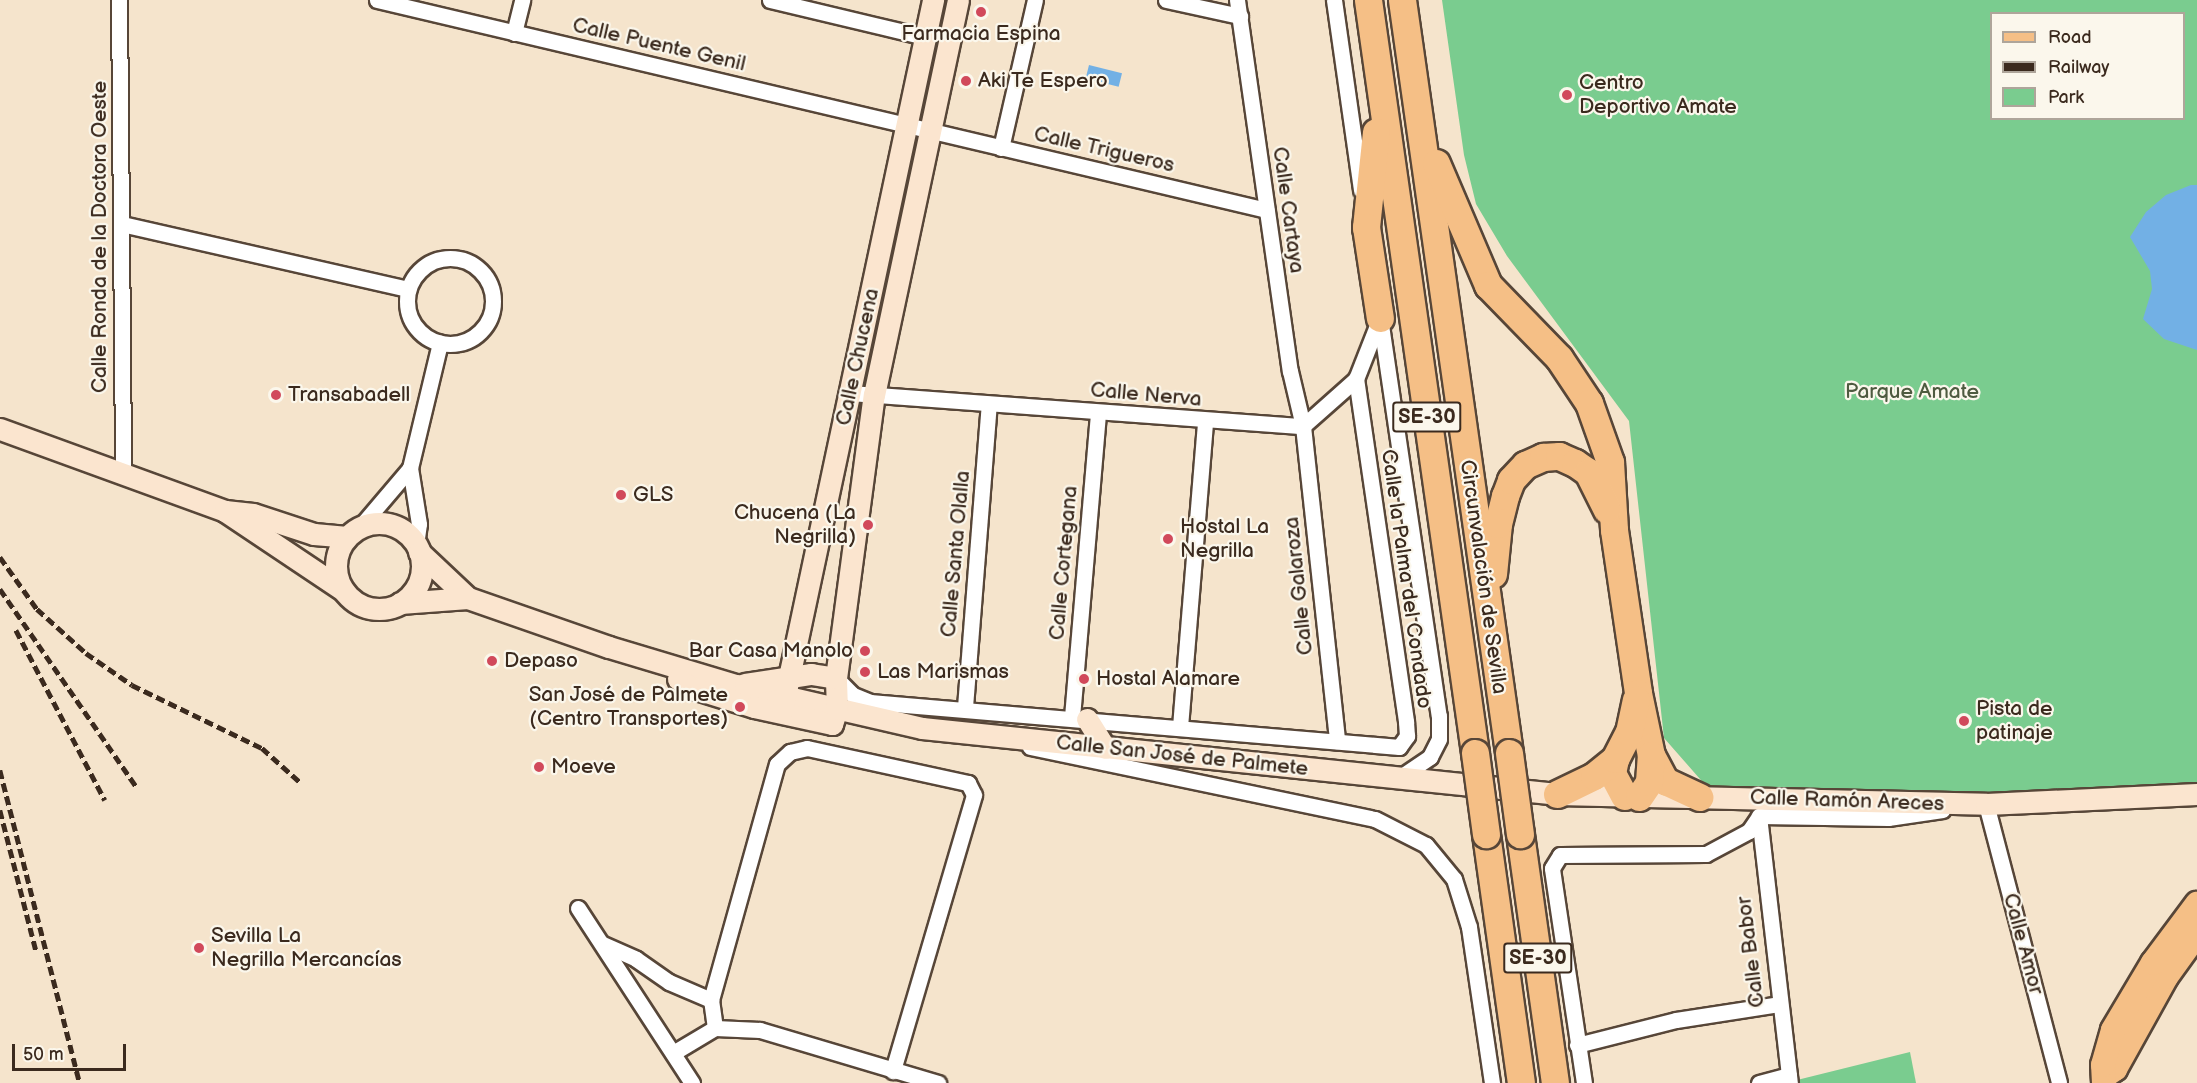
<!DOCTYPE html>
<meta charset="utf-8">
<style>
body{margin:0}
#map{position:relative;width:2197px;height:1083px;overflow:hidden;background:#f5e4cc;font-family:"Balsamiq Sans",sans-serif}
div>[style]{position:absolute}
.green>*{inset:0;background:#7acc8f}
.water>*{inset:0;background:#72b0e5;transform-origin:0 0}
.roads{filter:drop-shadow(2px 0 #574638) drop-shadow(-2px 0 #574638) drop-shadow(0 2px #574638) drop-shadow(0 -2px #574638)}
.street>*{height:15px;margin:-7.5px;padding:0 7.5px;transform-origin:7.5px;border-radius:7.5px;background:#fff}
.street>.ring{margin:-7.5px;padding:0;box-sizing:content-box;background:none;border:15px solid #fff;border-radius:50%}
.secondary>*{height:21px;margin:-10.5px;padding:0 10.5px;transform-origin:10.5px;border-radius:10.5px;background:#fbe5cf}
.secondary>.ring{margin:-10.5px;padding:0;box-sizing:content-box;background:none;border:21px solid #fbe5cf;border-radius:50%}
.primary>*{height:24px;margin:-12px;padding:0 12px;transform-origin:12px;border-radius:12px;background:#f5bf86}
.highway>*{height:27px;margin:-13.5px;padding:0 13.5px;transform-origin:13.5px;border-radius:13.5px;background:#f5bf86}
.rail>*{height:4.5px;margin-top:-2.25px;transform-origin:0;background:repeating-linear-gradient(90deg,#3b2a1e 0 9px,transparent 0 13.5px)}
.bridges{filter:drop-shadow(2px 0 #574638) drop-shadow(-2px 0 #574638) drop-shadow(0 2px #574638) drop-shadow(0 -2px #574638)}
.highway-bridge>*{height:27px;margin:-13.5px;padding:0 13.5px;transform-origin:13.5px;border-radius:13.5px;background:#f5bf86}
.dots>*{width:16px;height:16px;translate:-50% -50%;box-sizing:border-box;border:3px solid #fbf7ec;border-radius:50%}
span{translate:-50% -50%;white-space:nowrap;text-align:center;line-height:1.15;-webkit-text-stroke:4.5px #fbf7ec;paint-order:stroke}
.shield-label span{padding:2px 4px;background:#fbf7ec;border:2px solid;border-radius:4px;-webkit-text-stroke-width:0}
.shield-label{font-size:20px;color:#3b2a1e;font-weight:700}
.poi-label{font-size:21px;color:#3b2a1e}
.left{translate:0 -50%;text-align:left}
.right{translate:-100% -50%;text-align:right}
.street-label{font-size:21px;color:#3b2a1e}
.park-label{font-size:21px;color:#4e5b40}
.legend{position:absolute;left:1990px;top:12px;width:195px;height:108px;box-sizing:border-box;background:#fbf7ec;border:2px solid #aea59a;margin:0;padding:8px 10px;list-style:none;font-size:18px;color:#3b2a1e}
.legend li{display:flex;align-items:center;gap:12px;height:30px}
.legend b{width:30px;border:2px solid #aea59a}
.scale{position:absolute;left:12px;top:1044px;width:114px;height:27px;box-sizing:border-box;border:3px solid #3b2a1e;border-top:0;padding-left:8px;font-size:18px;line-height:21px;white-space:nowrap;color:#3b2a1e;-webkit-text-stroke:4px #fbf7ec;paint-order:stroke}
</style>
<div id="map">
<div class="green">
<div style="clip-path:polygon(evenodd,1442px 0,2197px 0,2197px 785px,2008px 793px,1707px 787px,1664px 738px,1629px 421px,1507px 256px,1476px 204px,1464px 155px,1442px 0,1992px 14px,2184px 14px,2184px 118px,1992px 118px,1992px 14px)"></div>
<div style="clip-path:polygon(1910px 1052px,1916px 1083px,1793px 1083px,1793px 1081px)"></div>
</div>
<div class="water">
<div style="left:1089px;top:65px;width:34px;height:14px;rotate:14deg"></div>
<div style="clip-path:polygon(2191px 185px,2197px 185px,2197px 350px,2164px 339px,2143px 319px,2152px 289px,2150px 271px,2130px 237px,2146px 212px,2166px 195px)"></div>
</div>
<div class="roads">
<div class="street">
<div style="left:119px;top:0;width:474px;rotate:89.5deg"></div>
<div style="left:377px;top:0;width:914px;rotate:13.28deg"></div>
<div style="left:770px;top:0;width:159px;rotate:13.4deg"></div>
<div style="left:1166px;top:0;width:76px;rotate:12.2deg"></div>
<div style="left:1237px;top:0;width:375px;rotate:81.9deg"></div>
<div style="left:1290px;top:371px;width:57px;rotate:76.7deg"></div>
<div style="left:1303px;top:426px;width:317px;rotate:83.8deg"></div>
<div style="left:1334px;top:0;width:192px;rotate:81.9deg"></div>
<div style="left:514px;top:33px;width:34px;rotate:-76deg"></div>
<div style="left:1001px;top:148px;width:152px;rotate:-77.1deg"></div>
<div style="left:122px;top:224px;width:293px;rotate:12.8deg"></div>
<div class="ring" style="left:407px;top:258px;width:71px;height:71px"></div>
<div style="left:1380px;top:318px;width:402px;rotate:81.6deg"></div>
<div style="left:1439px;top:716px;width:23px;rotate:90deg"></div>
<div style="left:1439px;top:739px;width:20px;rotate:117deg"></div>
<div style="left:1430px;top:757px;width:37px;rotate:146deg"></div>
<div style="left:850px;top:393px;width:454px;rotate:4.2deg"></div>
<div style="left:1303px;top:426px;width:71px;rotate:-41.6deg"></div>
<div style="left:1356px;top:379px;width:66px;rotate:-68.5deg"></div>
<div style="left:359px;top:528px;width:79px;rotate:-49.6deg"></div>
<div style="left:416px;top:545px;width:21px;rotate:-82deg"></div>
<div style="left:419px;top:524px;width:57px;rotate:-99.1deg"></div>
<div style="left:410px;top:468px;width:129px;rotate:-76.5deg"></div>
<div style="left:836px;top:678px;width:24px;rotate:45deg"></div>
<div style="left:853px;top:695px;width:18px;rotate:22deg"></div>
<div style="left:870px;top:702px;width:531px;rotate:4.86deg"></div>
<div style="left:1399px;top:747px;width:14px;rotate:-54deg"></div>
<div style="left:1407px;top:736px;width:15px;rotate:-94deg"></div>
<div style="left:1406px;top:721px;width:346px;rotate:-98.3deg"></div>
<div style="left:965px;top:707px;width:304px;rotate:-85.5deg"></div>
<div style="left:1072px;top:717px;width:306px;rotate:-85.1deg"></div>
<div style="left:1180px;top:727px;width:307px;rotate:-85.3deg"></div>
<div style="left:1030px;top:747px;width:352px;rotate:11.8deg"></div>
<div style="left:1375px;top:819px;width:57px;rotate:27deg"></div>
<div style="left:1426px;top:845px;width:44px;rotate:50.5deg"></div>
<div style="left:1454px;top:879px;width:50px;rotate:72.6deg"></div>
<div style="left:1469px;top:927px;width:158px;rotate:81.6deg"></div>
<div style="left:1977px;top:806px;width:9px;rotate:-13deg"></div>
<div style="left:1986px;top:804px;width:288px;rotate:75.3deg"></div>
<div style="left:1759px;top:816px;width:269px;rotate:83.4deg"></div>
<div style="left:578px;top:908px;width:209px;rotate:56.9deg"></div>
<div style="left:603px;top:944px;width:36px;rotate:24deg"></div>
<div style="left:636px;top:959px;width:40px;rotate:34.9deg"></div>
<div style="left:669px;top:982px;width:46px;rotate:23.2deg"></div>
<div style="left:715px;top:1028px;width:28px;rotate:-98deg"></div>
<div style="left:711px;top:1000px;width:245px;rotate:-74.4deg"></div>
<div style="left:777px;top:764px;width:18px;rotate:-43deg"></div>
<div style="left:790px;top:752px;width:17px;rotate:-13deg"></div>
<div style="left:807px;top:748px;width:165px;rotate:12.3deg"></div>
<div style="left:968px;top:783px;width:13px;rotate:63deg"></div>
<div style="left:974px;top:795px;width:288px;rotate:106.4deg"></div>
<div style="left:1577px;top:1045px;width:102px;rotate:-14.2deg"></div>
<div style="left:1676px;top:1020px;width:104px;rotate:-8.8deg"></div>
<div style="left:673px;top:1053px;width:49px;rotate:-30.8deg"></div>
<div style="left:715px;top:1028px;width:45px;rotate:2.5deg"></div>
<div style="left:760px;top:1030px;width:186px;rotate:16.6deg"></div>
<div style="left:1584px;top:1083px;width:217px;rotate:-98.5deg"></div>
<div style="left:1552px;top:868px;width:15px;rotate:-58deg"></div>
<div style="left:1560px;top:855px;width:146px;rotate:-0.4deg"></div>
<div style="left:1706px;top:854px;width:49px;rotate:-28.1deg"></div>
<div style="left:1749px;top:831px;width:18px;rotate:-56deg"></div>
<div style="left:1759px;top:816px;width:129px;rotate:0.9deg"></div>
<div style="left:1888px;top:818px;width:55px;rotate:-8.4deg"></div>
<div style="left:1759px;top:1083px;width:31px;rotate:-15deg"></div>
</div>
<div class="secondary">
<div style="left:0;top:429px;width:239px;rotate:20deg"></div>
<div style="left:225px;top:511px;width:28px;rotate:6deg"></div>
<div style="left:253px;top:514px;width:64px;rotate:18.2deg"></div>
<div style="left:314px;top:534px;width:33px;rotate:5deg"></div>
<div style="left:225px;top:511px;width:142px;rotate:33.8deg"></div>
<div class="ring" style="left:336px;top:523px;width:65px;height:65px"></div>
<div style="left:419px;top:552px;width:67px;rotate:43.2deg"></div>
<div style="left:468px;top:598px;width:149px;rotate:19.2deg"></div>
<div style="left:609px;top:647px;width:133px;rotate:16.7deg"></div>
<div style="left:736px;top:685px;width:191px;rotate:13deg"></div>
<div style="left:922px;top:728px;width:638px;rotate:5.93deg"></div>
<div style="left:1557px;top:794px;width:429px;rotate:1.3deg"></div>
<div style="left:1986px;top:804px;width:211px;rotate:-2.7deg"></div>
<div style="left:400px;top:603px;width:68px;rotate:-4.2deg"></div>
<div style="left:678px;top:679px;width:17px;rotate:31deg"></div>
<div style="left:693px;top:688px;width:64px;rotate:17.3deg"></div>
<div style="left:754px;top:707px;width:80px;rotate:12.3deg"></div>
<div style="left:832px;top:724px;width:16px;rotate:-72deg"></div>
<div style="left:837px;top:709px;width:31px;rotate:-92deg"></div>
<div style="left:836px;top:678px;width:286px;rotate:-82.4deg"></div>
<div style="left:874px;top:395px;width:404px;rotate:-78deg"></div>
<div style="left:745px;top:684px;width:67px;rotate:-8.6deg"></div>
<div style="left:811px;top:674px;width:25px;rotate:9deg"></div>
<div style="left:782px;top:710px;width:726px;rotate:-77.99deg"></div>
<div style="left:1087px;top:719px;width:34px;rotate:58deg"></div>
</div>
<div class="primary">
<div style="left:2106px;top:1075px;width:11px;rotate:-34deg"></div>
<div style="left:2115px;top:1069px;width:105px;rotate:-61deg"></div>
<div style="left:2166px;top:977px;width:53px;rotate:-54.2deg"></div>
<div style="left:2104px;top:1083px;width:18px;rotate:-93deg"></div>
<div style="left:2103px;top:1065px;width:36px;rotate:-74deg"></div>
<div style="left:2113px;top:1030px;width:78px;rotate:-59.2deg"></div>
<div style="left:2153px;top:963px;width:74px;rotate:-53.3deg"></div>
</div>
<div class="highway">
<div style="left:1368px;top:0;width:761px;rotate:81.91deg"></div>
<div style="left:1402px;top:0;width:761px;rotate:81.91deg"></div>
<div style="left:1376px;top:132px;width:96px;rotate:96deg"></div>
<div style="left:1366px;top:227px;width:92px;rotate:81.3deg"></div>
<div style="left:1436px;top:163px;width:133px;rotate:66.9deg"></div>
<div style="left:1488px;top:285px;width:102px;rotate:45.8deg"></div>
<div style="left:1559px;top:358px;width:54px;rotate:56.3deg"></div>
<div style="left:1589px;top:403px;width:63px;rotate:70.4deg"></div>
<div style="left:1610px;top:462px;width:68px;rotate:86.6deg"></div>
<div style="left:1614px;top:530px;width:165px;rotate:81.6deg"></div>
<div style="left:1638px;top:693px;width:63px;rotate:78.2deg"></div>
<div style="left:1651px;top:755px;width:30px;rotate:62deg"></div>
<div style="left:1665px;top:781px;width:38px;rotate:25deg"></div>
<div style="left:1493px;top:574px;width:50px;rotate:-84.3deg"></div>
<div style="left:1498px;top:524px;width:29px;rotate:-76deg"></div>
<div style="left:1505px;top:496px;width:17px;rotate:-69deg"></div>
<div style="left:1511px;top:480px;width:21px;rotate:-47deg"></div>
<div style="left:1525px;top:465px;width:20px;rotate:-24deg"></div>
<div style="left:1543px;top:457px;width:16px;rotate:-4deg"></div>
<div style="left:1559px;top:456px;width:17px;rotate:24deg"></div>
<div style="left:1575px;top:463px;width:16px;rotate:35deg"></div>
<div style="left:1588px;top:472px;width:42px;rotate:63.4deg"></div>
<div style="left:1615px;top:759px;width:14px;rotate:102deg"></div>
<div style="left:1612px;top:773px;width:26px;rotate:62deg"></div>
<div style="left:1557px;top:794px;width:41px;rotate:-25.9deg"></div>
<div style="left:1594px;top:776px;width:27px;rotate:-39deg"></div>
<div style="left:1615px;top:759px;width:30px;rotate:-63deg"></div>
<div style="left:1629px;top:732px;width:33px;rotate:-78deg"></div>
<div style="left:1639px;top:797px;width:18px;rotate:-56deg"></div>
<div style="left:1649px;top:782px;width:27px;rotate:-86deg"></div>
<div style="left:1486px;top:834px;width:251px;rotate:82deg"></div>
<div style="left:1520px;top:834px;width:251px;rotate:82deg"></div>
</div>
</div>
<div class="rail">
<div style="left:0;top:557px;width:64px;rotate:54.6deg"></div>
<div style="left:37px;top:609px;width:66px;rotate:41.9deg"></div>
<div style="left:86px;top:653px;width:56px;rotate:34.8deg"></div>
<div style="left:132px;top:685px;width:144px;rotate:25.9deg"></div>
<div style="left:262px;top:748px;width:52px;rotate:41.9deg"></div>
<div style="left:0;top:589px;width:239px;rotate:55.4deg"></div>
<div style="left:16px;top:630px;width:192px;rotate:62.4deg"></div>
<div style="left:0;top:770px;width:323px;rotate:75.7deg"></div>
<div style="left:0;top:810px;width:145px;rotate:75.6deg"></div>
</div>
<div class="bridges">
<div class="highway-bridge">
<div style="left:1475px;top:753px;width:82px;rotate:82.3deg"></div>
<div style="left:1509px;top:753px;width:82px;rotate:82.3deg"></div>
</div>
</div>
<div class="dots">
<div style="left:981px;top:12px;background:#d1495b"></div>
<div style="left:966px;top:81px;background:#d1495b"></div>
<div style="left:1567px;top:95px;background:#d1495b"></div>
<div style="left:276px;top:395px;background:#d1495b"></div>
<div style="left:621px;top:495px;background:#d1495b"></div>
<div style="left:868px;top:525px;background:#d1495b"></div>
<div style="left:1168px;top:539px;background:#d1495b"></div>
<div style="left:865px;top:651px;background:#d1495b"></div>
<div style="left:492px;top:661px;background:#d1495b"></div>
<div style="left:865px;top:672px;background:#d1495b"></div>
<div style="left:1084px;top:679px;background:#d1495b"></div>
<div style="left:740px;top:707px;background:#d1495b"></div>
<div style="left:1964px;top:721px;background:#d1495b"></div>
<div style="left:539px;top:767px;background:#d1495b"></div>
<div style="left:199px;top:948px;background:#d1495b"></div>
</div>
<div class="shield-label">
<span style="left:1427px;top:417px">SE-30</span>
<span style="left:1538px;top:958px">SE-30</span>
</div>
<div class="poi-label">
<span style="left:981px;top:34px">Farmacia Espina</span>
<span class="left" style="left:978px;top:81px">Aki Te Espero</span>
<span class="left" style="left:1579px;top:95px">Centro<br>Deportivo Amate</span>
<span class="left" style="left:288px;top:395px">Transabadell</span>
<span class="left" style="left:633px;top:495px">GLS</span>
<span class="right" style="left:856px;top:525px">Chucena (La<br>Negrilla)</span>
<span class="left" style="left:1180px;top:539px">Hostal La<br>Negrilla</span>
<span class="right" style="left:853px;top:651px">Bar Casa Manolo</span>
<span class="left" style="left:504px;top:661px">Depaso</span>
<span class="left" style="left:877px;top:672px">Las Marismas</span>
<span class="left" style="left:1096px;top:679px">Hostal Alamare</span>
<span class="right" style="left:728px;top:707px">San José de Palmete<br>(Centro Transportes)</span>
<span class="left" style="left:1976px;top:721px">Pista de<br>patinaje</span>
<span class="left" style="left:551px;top:767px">Moeve</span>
<span class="left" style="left:211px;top:948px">Sevilla La<br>Negrilla Mercancías</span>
</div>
<div class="street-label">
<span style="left:659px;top:45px;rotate:13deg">Calle Puente Genil</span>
<span style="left:1104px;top:150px;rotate:13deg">Calle Trigueros</span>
<span style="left:1288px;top:210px;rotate:82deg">Calle Cartaya</span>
<span style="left:100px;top:237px;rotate:-90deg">Calle Ronda de la Doctora Oeste</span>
<span style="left:858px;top:357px;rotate:-78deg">Calle Chucena</span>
<span style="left:1146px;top:395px;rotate:5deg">Calle Nerva</span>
<span style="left:956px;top:554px;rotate:-85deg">Calle Santa Olalla</span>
<span style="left:1064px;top:563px;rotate:-85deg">Calle Cortegana</span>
<span style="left:1483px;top:577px;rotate:82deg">Circunvalación de Sevilla</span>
<span style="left:1406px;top:579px;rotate:82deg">Calle la Palma del Condado</span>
<span style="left:1299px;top:586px;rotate:-96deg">Calle Galaroza</span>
<span style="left:1182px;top:756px;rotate:6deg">Calle San José de Palmete</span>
<span style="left:1847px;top:801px;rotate:2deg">Calle Ramón Areces</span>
<span style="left:2023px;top:944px;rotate:75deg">Calle Amor</span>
<span style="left:1751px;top:952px;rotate:-97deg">Calle Babor</span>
</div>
<div class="park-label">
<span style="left:1912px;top:392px">Parque Amate</span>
</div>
<ul class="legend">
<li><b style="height:8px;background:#f5bf86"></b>Road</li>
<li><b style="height:8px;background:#3b2a1e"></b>Railway</li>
<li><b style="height:16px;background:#7acc8f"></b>Park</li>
</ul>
<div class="scale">50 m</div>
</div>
